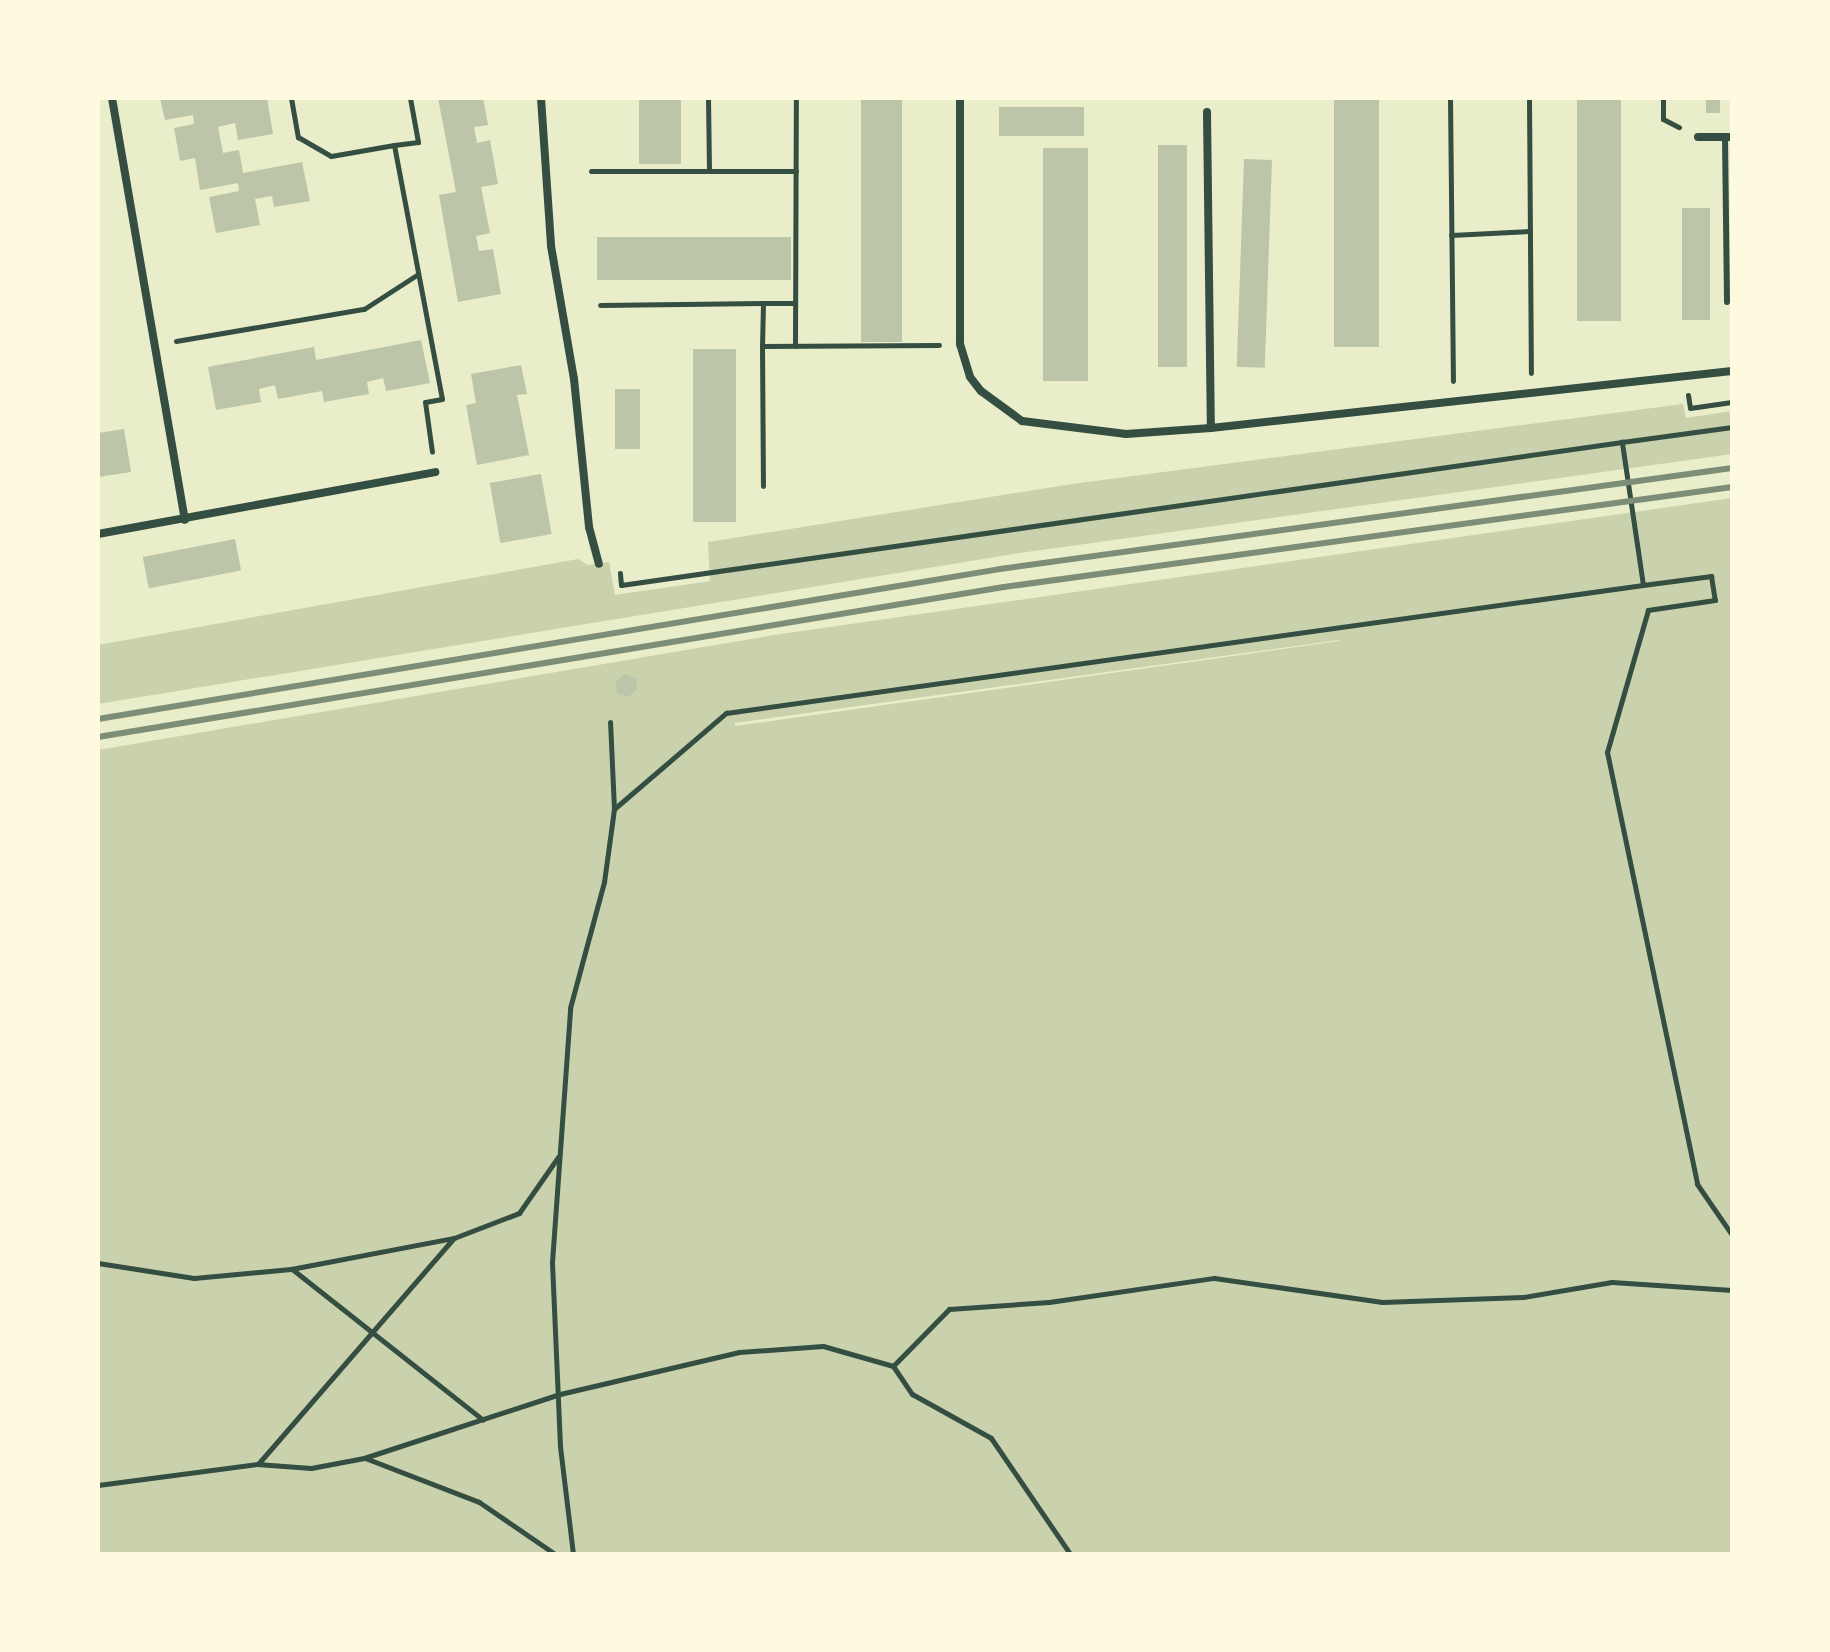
<!DOCTYPE html>
<style>
body{margin:0}
#map{position:relative;width:1830px;height:1652px;overflow:hidden;background:#e9edc9;font-family:Inter,sans-serif}
div>[style]{position:absolute}
.green>*{inset:0;background:#cad2ad}
.building>*{inset:0;background:#bcc5a7;transform-origin:0 0}
.path>*{height:5px;margin:-2.5px;padding:0 2.5px;transform-origin:2.5px;border-radius:2.5px;background:#344e41}
.service>*{height:6px;margin:-3px;padding:0 3px;transform-origin:3px;border-radius:3px;background:#344e41}
.minor>*{height:8px;margin:-4px;padding:0 4px;transform-origin:4px;border-radius:4px;background:#344e41}
.rail>*{height:6px;margin:-3px;padding:0 3px;transform-origin:3px;border-radius:3px;background:#7c8e77}
span{translate:-50% -50%;white-space:nowrap;text-align:center;line-height:1.15;-webkit-text-stroke:7px #fefae0;paint-order:stroke}
.frame{position:absolute;inset:0;border:100px solid #fefae0;pointer-events:none}
</style>
<div id="map">
<div class="green">
<div style="clip-path:polygon(1683px 404px,1686px 418px,1732px 411px,1732px 454px,1020px 553px,98px 704px,98px 645px,578px 559px,588px 565px,609px 562px,615px 595px,710px 581px,708px 542px,1072px 484px)"></div>
<div style="clip-path:polygon(evenodd,1732px 498px,1732px 1554px,98px 1554px,98px 750px,774px 635px,1732px 498px,1339px 640px,1339px 641px,735px 726px,735px 723px,1339px 640px)"></div>
</div>
<div class="building">
<div style="clip-path:polygon(160px 98px,267px 98px,273px 134px,238px 140px,235px 123px,218px 127px,223px 153px,239px 150px,243px 173px,302px 162px,310px 201px,274px 207px,272px 196px,255px 199px,260px 225px,216px 233px,209px 197px,239px 191px,238px 183px,200px 190px,195px 158px,180px 161px,174px 128px,194px 124px,193px 115px,165px 120px)"></div>
<div style="clip-path:polygon(438px 98px,483px 98px,488px 125px,474px 127px,477px 143px,490px 140px,498px 184px,481px 187px,490px 233px,476px 236px,479px 251px,493px 249px,501px 294px,458px 302px,439px 195px,456px 192px)"></div>
<div style="left:639px;top:98px;width:42px;height:66px"></div>
<div style="left:861px;top:98px;width:41px;height:244px"></div>
<div style="left:1334px;top:98px;width:45px;height:249px"></div>
<div style="left:1577px;top:98px;width:44px;height:223px"></div>
<div style="left:1706px;top:98px;width:14px;height:15px"></div>
<div style="left:999px;top:107px;width:85px;height:29px"></div>
<div style="left:1187px;top:145px;width:222px;height:29px;rotate:90deg"></div>
<div style="left:1043px;top:148px;width:45px;height:233px"></div>
<div style="left:1244px;top:159px;width:28px;height:208px;rotate:2deg"></div>
<div style="left:1682px;top:208px;width:28px;height:112px"></div>
<div style="left:597px;top:237px;width:194px;height:43px"></div>
<div style="clip-path:polygon(421px 340px,430px 383px,386px 391px,383px 378px,367px 382px,369px 394px,324px 402px,322px 391px,278px 399px,275px 385px,259px 389px,261px 402px,216px 410px,208px 367px,314px 347px,316px 360px)"></div>
<div style="left:693px;top:349px;width:43px;height:173px"></div>
<div style="clip-path:polygon(521px 365px,527px 394px,517px 395px,529px 455px,477px 465px,466px 405px,476px 403px,471px 374px)"></div>
<div style="left:615px;top:389px;width:25px;height:60px"></div>
<div style="clip-path:polygon(124px 429px,131px 472px,98px 477px,98px 433px)"></div>
<div style="left:541px;top:474px;width:61px;height:52px;rotate:80deg"></div>
<div style="left:235px;top:539px;width:32px;height:94px;rotate:79deg"></div>
<div style="clip-path:polygon(625px 674px,636px 678px,637px 690px,628px 697px,617px 693px,616px 681px)"></div>
</div>
<div class="path">
<div style="left:291px;top:98px;width:40px;rotate:80deg"></div>
<div style="left:298px;top:137px;width:38px;rotate:30deg"></div>
<div style="left:331px;top:156px;width:64px;rotate:-9.9deg"></div>
<div style="left:410px;top:98px;width:45px;rotate:79.7deg"></div>
<div style="left:418px;top:142px;width:24px;rotate:173deg"></div>
<div style="left:394px;top:145px;width:258px;rotate:79.3deg"></div>
<div style="left:442px;top:399px;width:17px;rotate:170deg"></div>
<div style="left:425px;top:402px;width:50px;rotate:82deg"></div>
<div style="left:708px;top:98px;width:73px;rotate:89.2deg"></div>
<div style="left:709px;top:171px;width:87px"></div>
<div style="left:1450px;top:98px;width:283px;rotate:89.4deg"></div>
<div style="left:1529px;top:98px;width:275px;rotate:89.6deg"></div>
<div style="left:1663px;top:98px;width:21px;rotate:90deg"></div>
<div style="left:1663px;top:119px;width:18px;rotate:27deg"></div>
<div style="left:591px;top:171px;width:118px"></div>
<div style="left:1451px;top:235px;width:79px;rotate:-2.9deg"></div>
<div style="left:763px;top:303px;width:32px"></div>
<div style="left:600px;top:305px;width:163px;rotate:-0.7deg"></div>
<div style="left:763px;top:303px;width:43px;rotate:91.3deg"></div>
<div style="left:762px;top:346px;width:177px;rotate:-0.3deg"></div>
<div style="left:176px;top:341px;width:191px;rotate:-9.7deg"></div>
<div style="left:364px;top:309px;width:64px;rotate:-32.9deg"></div>
<div style="left:762px;top:346px;width:140px;rotate:89.6deg"></div>
<div style="left:795px;top:346px;width:248px;rotate:-89.8deg"></div>
<div style="left:1688px;top:395px;width:13px;rotate:81deg"></div>
<div style="left:1690px;top:408px;width:42px;rotate:-8.1deg"></div>
<div style="left:1622px;top:442px;width:111px;rotate:-7.8deg"></div>
<div style="left:1643px;top:585px;width:69px;rotate:-7.5deg"></div>
<div style="left:1711px;top:576px;width:24px;rotate:81deg"></div>
<div style="left:1715px;top:600px;width:68px;rotate:171.5deg"></div>
<div style="left:1648px;top:610px;width:148px;rotate:106.1deg"></div>
<div style="left:1607px;top:752px;width:441px;rotate:78.2deg"></div>
<div style="left:1697px;top:1184px;width:62px;rotate:55.5deg"></div>
<div style="left:614px;top:809px;width:148px;rotate:-40.6deg"></div>
<div style="left:726px;top:713px;width:926px;rotate:-7.95deg"></div>
<div style="left:1643px;top:585px;width:145px;rotate:-98.4deg"></div>
<div style="left:1622px;top:442px;width:1011px;rotate:171.87deg"></div>
<div style="left:621px;top:585px;width:12px;rotate:-95deg"></div>
<div style="left:98px;top:1263px;width:97px;rotate:8.9deg"></div>
<div style="left:194px;top:1278px;width:97px;rotate:-5.3deg"></div>
<div style="left:291px;top:1269px;width:166px;rotate:-10.8deg"></div>
<div style="left:454px;top:1238px;width:70px;rotate:-21deg"></div>
<div style="left:519px;top:1213px;width:68px;rotate:-55.1deg"></div>
<div style="left:292px;top:1269px;width:243px;rotate:38.3deg"></div>
<div style="left:893px;top:1366px;width:80px;rotate:-45.5deg"></div>
<div style="left:949px;top:1309px;width:100px;rotate:-4deg"></div>
<div style="left:1049px;top:1302px;width:167px;rotate:-8.3deg"></div>
<div style="left:1214px;top:1278px;width:170px;rotate:8.1deg"></div>
<div style="left:1382px;top:1302px;width:141px;rotate:-2deg"></div>
<div style="left:1523px;top:1297px;width:90px;rotate:-9.6deg"></div>
<div style="left:1612px;top:1282px;width:120px;rotate:3.8deg"></div>
<div style="left:365px;top:1458px;width:122px;rotate:21.1deg"></div>
<div style="left:479px;top:1502px;width:92px;rotate:34.4deg"></div>
<div style="left:258px;top:1464px;width:298px;rotate:-49.1deg"></div>
<div style="left:98px;top:1485px;width:160px;rotate:-7.5deg"></div>
<div style="left:257px;top:1464px;width:54px;rotate:4.2deg"></div>
<div style="left:311px;top:1468px;width:54px;rotate:-10.7deg"></div>
<div style="left:364px;top:1458px;width:206px;rotate:-18.1deg"></div>
<div style="left:560px;top:1394px;width:184px;rotate:-13.2deg"></div>
<div style="left:739px;top:1352px;width:84px;rotate:-4.1deg"></div>
<div style="left:823px;top:1346px;width:73px;rotate:15.9deg"></div>
<div style="left:893px;top:1366px;width:34px;rotate:56deg"></div>
<div style="left:912px;top:1394px;width:90px;rotate:29.1deg"></div>
<div style="left:991px;top:1438px;width:140px;rotate:55.7deg"></div>
<div style="left:573px;top:1554px;width:109px;rotate:-96.9deg"></div>
<div style="left:560px;top:1446px;width:184px;rotate:-92.5deg"></div>
<div style="left:552px;top:1262px;width:255px;rotate:-85.9deg"></div>
<div style="left:570px;top:1008px;width:131px;rotate:-74.9deg"></div>
<div style="left:604px;top:882px;width:74px;rotate:-82.2deg"></div>
<div style="left:614px;top:809px;width:87px;rotate:-92.6deg"></div>
</div>
<div class="service">
<div style="left:1725px;top:137px;width:165px;rotate:89.3deg"></div>
</div>
<div class="minor">
<div style="left:112px;top:98px;width:428px;rotate:80.2deg"></div>
<div style="left:541px;top:98px;width:148px;rotate:86.1deg"></div>
<div style="left:551px;top:246px;width:135px;rotate:80.2deg"></div>
<div style="left:574px;top:379px;width:149px;rotate:84.2deg"></div>
<div style="left:589px;top:527px;width:38px;rotate:75deg"></div>
<div style="left:960px;top:98px;width:246px;rotate:90deg"></div>
<div style="left:960px;top:344px;width:34px;rotate:73deg"></div>
<div style="left:970px;top:377px;width:18px;rotate:52deg"></div>
<div style="left:981px;top:391px;width:51px;rotate:36.2deg"></div>
<div style="left:1022px;top:421px;width:105px;rotate:7.1deg"></div>
<div style="left:1126px;top:434px;width:85px;rotate:-4deg"></div>
<div style="left:1211px;top:428px;width:524px;rotate:-6.24deg"></div>
<div style="left:1207px;top:112px;width:316px;rotate:89.3deg"></div>
<div style="left:1698px;top:137px;width:34px"></div>
<div style="left:98px;top:534px;width:343px;rotate:-10.4deg"></div>
</div>
<div class="rail">
<div style="left:98px;top:719px;width:914px;rotate:-9.44deg"></div>
<div style="left:1000px;top:569px;width:739px;rotate:-7.86deg"></div>
<div style="left:98px;top:737px;width:918px;rotate:-9.4deg"></div>
<div style="left:1004px;top:587px;width:735px;rotate:-7.82deg"></div>
</div>
<div class="frame"></div>
</div>
